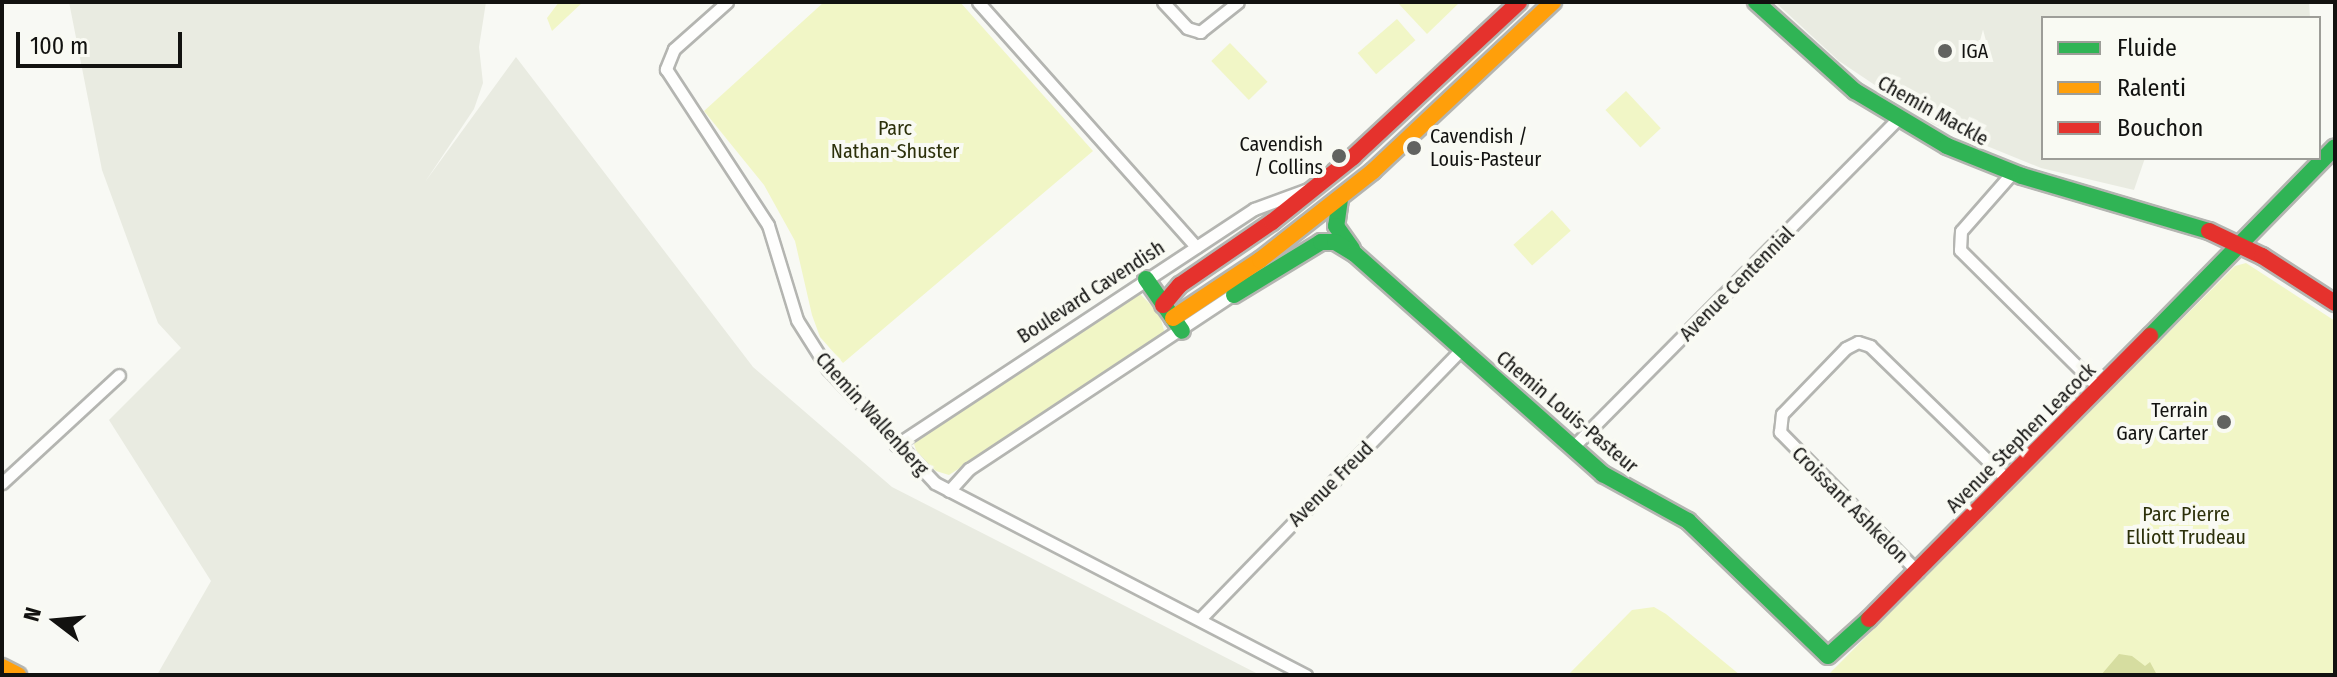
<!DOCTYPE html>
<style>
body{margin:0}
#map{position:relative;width:2337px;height:677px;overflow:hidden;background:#f8f9f4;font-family:"Fira Sans Condensed",sans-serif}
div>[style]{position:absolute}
.built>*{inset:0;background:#e9ebe1}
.green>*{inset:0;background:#f1f6c6;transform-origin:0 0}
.water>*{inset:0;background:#d6dda0}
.roads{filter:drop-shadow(2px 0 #b4b5b1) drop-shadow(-2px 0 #b4b5b1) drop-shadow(0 2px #b4b5b1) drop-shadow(0 -2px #b4b5b1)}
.street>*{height:11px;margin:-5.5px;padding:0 5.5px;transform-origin:5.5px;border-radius:5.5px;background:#fefefd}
.fast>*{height:16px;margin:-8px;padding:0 8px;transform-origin:8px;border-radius:8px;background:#30b455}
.slow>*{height:16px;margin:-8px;padding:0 8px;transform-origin:8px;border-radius:8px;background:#ff9f0a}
.jam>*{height:16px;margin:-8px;padding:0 8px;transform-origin:8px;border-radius:8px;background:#e5322d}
.dots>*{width:22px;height:22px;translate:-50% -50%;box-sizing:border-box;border:4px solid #f9faf3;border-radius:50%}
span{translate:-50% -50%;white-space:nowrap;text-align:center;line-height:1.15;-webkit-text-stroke:8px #f9faf3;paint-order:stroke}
.poi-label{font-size:20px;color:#121210}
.left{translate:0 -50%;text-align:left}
.right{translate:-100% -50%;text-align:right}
.street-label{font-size:20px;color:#121210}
.park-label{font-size:20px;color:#2c300a}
.frame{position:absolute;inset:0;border:4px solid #121210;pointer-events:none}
.legend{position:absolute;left:2041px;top:16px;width:280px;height:144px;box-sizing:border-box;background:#f9faf3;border:2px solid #9d9d98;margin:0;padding:10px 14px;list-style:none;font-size:24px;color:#121210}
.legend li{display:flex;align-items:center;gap:16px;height:40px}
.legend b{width:40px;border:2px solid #9d9d98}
.north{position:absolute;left:16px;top:581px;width:80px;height:80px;-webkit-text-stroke:6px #f9faf3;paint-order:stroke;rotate:286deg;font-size:22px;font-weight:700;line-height:32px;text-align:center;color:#121210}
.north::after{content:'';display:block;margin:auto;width:28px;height:36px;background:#121210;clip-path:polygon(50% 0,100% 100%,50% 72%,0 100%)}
.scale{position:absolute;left:16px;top:32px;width:166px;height:36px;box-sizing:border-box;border:4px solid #121210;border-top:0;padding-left:10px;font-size:24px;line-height:28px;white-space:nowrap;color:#121210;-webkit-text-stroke:6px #f9faf3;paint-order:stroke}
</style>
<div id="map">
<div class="built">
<div style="clip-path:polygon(69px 2px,486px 2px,479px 47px,483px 83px,474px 109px,425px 182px,516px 57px,753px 367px,892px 487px,1260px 675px,157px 675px,211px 581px,109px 420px,181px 348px,158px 323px,102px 170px)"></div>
<div style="clip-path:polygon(1775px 2px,2309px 2px,2310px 18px,2043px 18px,2043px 158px,2145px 158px,2134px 190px,2041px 168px,1933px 124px,1839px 61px)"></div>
</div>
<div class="green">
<div style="clip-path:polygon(559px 2px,583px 2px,552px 31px,547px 18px)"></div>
<div style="clip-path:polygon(824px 2px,960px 2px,1093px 151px,843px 363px,820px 337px,812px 315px,795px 241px,764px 185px,704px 111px)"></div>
<div style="clip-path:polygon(1397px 2px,1460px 2px,1427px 34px)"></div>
<div style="left:1397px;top:19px;width:28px;height:52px;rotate:49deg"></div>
<div style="left:1230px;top:43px;width:54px;height:26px;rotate:46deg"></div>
<div style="left:1626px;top:91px;width:51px;height:28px;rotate:47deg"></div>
<div style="left:1552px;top:210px;width:28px;height:52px;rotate:48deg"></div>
<div style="clip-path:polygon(2246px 263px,2335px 321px,2335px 675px,1828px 675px,2235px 266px)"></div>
<div style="clip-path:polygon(1138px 292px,1159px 313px,1165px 334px,949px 475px,936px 471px,917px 453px,914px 444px,920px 435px)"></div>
<div style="clip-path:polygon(1654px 607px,1666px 614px,1740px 675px,1568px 675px,1632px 610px)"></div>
</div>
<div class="water">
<div style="clip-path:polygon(2119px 654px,2132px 656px,2145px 666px,2150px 662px,2157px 675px,2101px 675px)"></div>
</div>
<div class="roads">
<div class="street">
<div style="left:727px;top:2px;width:71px;rotate:138.4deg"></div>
<div style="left:674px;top:49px;width:22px;rotate:112deg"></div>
<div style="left:666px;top:69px;width:186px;rotate:56.8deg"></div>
<div style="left:768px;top:225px;width:99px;rotate:73deg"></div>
<div style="left:797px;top:320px;width:58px;rotate:57.7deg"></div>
<div style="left:828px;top:369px;width:156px;rotate:46.8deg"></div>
<div style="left:935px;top:483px;width:418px;rotate:27.4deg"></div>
<div style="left:978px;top:2px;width:328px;rotate:48.3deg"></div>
<div style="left:1163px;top:2px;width:35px;rotate:47deg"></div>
<div style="left:1187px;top:28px;width:14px;rotate:17deg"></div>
<div style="left:1200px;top:32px;width:48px;rotate:-38.3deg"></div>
<div style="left:2012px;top:173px;width:77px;rotate:131.3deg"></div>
<div style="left:1961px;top:231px;width:19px;rotate:93deg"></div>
<div style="left:1960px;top:250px;width:196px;rotate:44.8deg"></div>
<div style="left:896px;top:445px;width:429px;rotate:-33.4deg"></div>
<div style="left:1254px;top:209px;width:58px;rotate:-20.3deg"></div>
<div style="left:1574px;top:446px;width:460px;rotate:-45.3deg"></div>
<div style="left:2px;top:483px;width:159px;rotate:-42.7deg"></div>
<div style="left:949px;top:491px;width:30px;rotate:-48deg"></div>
<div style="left:969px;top:469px;width:323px;rotate:-33.5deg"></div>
<div style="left:1918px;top:572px;width:197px;rotate:-134.6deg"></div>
<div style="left:1780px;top:432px;width:18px;rotate:-84deg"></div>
<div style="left:1782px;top:414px;width:92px;rotate:-45.9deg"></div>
<div style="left:1846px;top:348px;width:13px;rotate:-27deg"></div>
<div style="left:1858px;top:342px;width:13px;rotate:18deg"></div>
<div style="left:1870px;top:346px;width:192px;rotate:44.2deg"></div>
<div style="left:1200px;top:619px;width:376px;rotate:-45.9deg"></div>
</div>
<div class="fast">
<div style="left:1756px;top:2px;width:133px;rotate:42deg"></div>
<div style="left:1855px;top:91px;width:107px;rotate:30.9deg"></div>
<div style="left:1947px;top:146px;width:81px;rotate:21.8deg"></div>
<div style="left:2022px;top:176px;width:195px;rotate:16.4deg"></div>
<div style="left:1340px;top:199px;width:27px;rotate:98deg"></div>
<div style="left:1336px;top:226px;width:28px;rotate:55deg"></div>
<div style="left:1146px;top:279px;width:63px;rotate:55.3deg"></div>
<div style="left:1234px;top:295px;width:102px;rotate:-31.3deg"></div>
<div style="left:1321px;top:242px;width:14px"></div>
<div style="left:1335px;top:242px;width:23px;rotate:31deg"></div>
<div style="left:1355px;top:254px;width:332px;rotate:41.6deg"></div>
<div style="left:1603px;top:474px;width:97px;rotate:28.9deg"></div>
<div style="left:1688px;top:521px;width:194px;rotate:44deg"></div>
<div style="left:1828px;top:656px;width:55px;rotate:-42.1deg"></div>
<div style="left:2150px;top:336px;width:264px;rotate:-45.6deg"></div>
</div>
<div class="slow">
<div style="left:1173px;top:318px;width:105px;rotate:-33.7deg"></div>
<div style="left:1260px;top:260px;width:144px;rotate:-38.2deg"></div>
<div style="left:1373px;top:171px;width:247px;rotate:-43.2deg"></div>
<div style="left:2px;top:667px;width:18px;rotate:27deg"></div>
</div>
<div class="jam">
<div style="left:2209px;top:231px;width:59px;rotate:25.3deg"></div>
<div style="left:2262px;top:256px;width:87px;rotate:32.8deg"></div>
<div style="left:1163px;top:305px;width:26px;rotate:-50deg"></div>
<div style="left:1180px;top:285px;width:112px;rotate:-34.4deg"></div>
<div style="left:1272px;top:222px;width:104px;rotate:-38.7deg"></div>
<div style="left:1353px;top:157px;width:227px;rotate:-43deg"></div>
<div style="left:1869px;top:619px;width:399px;rotate:-45.2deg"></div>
</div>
</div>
<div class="dots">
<div style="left:1945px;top:51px;background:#626360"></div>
<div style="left:1414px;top:148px;background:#626360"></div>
<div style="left:1339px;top:156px;background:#626360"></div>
<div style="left:2224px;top:422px;background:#626360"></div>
</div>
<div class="poi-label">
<span class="left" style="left:1961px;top:51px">IGA</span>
<span class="left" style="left:1430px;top:148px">Cavendish /<br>Louis-Pasteur</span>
<span class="right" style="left:1323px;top:156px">Cavendish<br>/ Collins</span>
<span class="right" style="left:2208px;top:422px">Terrain<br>Gary Carter</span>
</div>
<div class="street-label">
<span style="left:1933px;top:111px;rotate:29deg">Chemin Mackle</span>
<span style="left:1737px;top:284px;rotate:-45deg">Avenue Centennial</span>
<span style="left:1091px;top:292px;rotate:-33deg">Boulevard Cavendish</span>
<span style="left:1567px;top:412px;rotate:40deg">Chemin Louis-Pasteur</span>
<span style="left:872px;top:414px;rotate:48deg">Chemin Wallenberg</span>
<span style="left:2021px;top:438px;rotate:-45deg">Avenue Stephen Leacock</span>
<span style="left:1331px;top:484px;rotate:-45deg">Avenue Freud</span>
<span style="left:1850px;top:505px;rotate:45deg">Croissant Ashkelon</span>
</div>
<div class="park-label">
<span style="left:895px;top:140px">Parc<br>Nathan-Shuster</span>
<span style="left:2186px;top:526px">Parc Pierre<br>Elliott Trudeau</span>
</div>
<div class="frame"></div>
<ul class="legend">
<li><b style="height:10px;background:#30b455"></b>Fluide</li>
<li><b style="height:10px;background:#ff9f0a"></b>Ralenti</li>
<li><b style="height:10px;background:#e5322d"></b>Bouchon</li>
</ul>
<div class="north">N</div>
<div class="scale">100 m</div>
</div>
